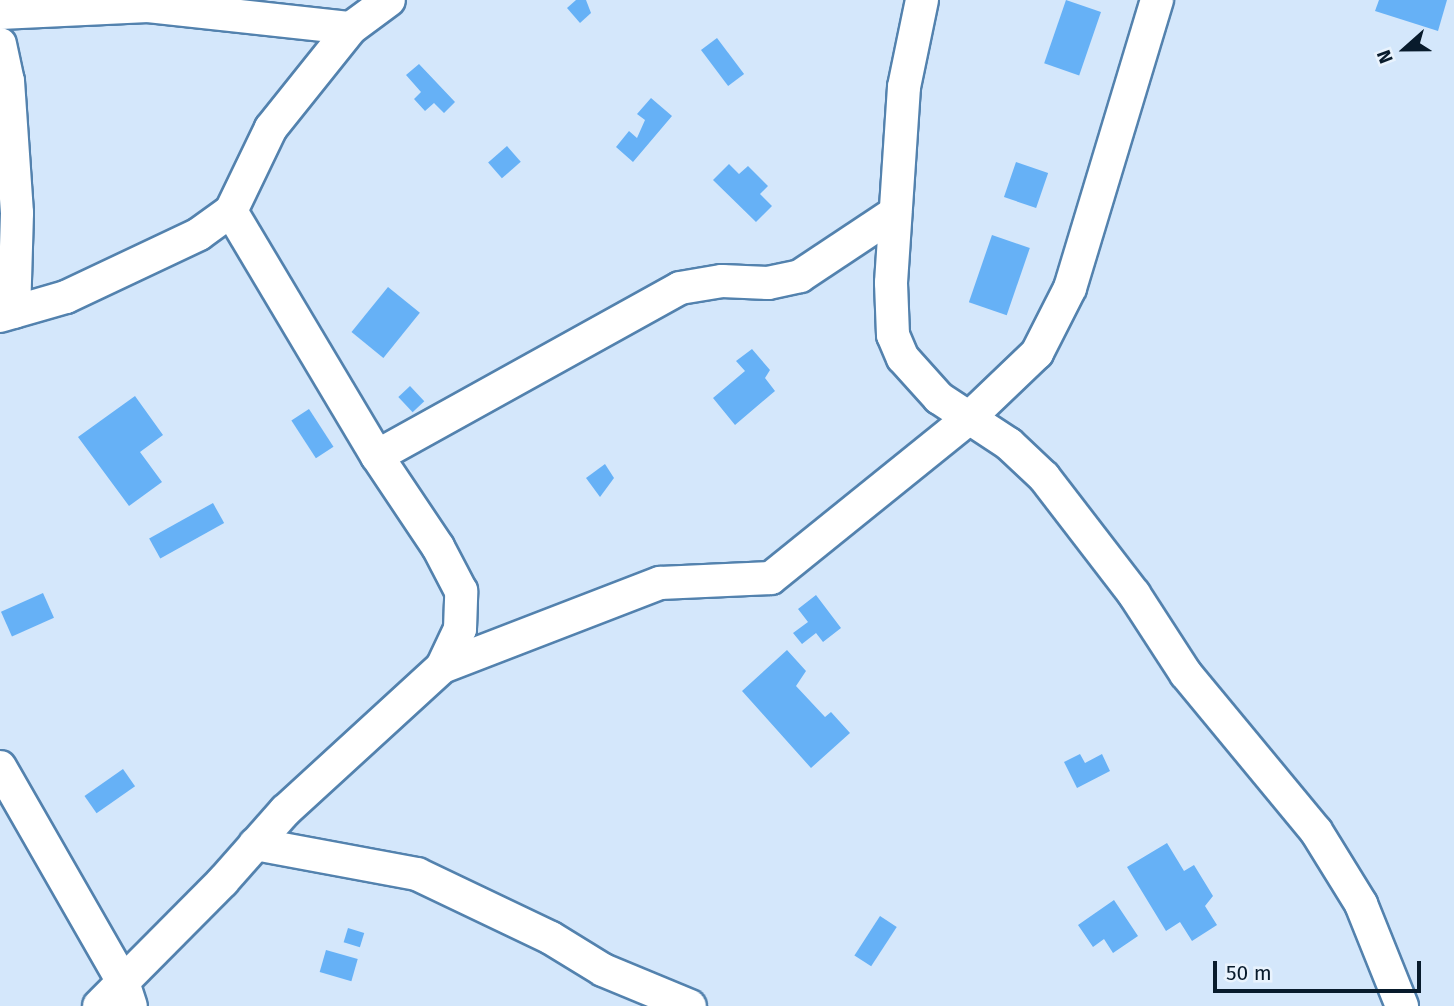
<!DOCTYPE html>
<style>
body{margin:0}
#map{position:relative;width:1454px;height:1006px;overflow:hidden;background:#d4e7fb;font-family:"Fira Sans",sans-serif}
div>[style]{position:absolute}
.building>*{inset:0;background:#66b1f6;transform-origin:0 0}
.roads{filter:drop-shadow(2px 0 #5382ae) drop-shadow(-2px 0 #5382ae) drop-shadow(0 2px #5382ae) drop-shadow(0 -2px #5382ae)}
.minor>*{height:32px;margin:-16px;padding:0 16px;transform-origin:16px;border-radius:16px;background:#fff}
span{translate:-50% -50%;white-space:nowrap;text-align:center;line-height:1.15;-webkit-text-stroke:5px #e9f3fd;paint-order:stroke}
.north{position:absolute;left:1370px;top:14px;width:70px;height:70px;-webkit-text-stroke:5px #e9f3fd;paint-order:stroke;rotate:249deg;font-size:19px;font-weight:700;line-height:28px;text-align:center;color:#081b2c}
.north::after{content:'';display:block;margin:auto;width:24px;height:32px;background:#081b2c;clip-path:polygon(50% 0,100% 100%,50% 72%,0 100%)}
.scale{position:absolute;left:1213px;top:961px;width:208px;height:32px;box-sizing:border-box;border:4px solid #081b2c;border-top:0;padding-left:9px;font-size:21px;line-height:24px;white-space:nowrap;color:#081b2c;-webkit-text-stroke:5px #e9f3fd;paint-order:stroke}
</style>
<div id="map">
<div class="building">
<div style="clip-path:polygon(576px 0,586px 0,591px 13px,580px 23px,567px 8px)"></div>
<div style="left:1066px;top:0;width:37px;height:67px;rotate:19deg"></div>
<div style="clip-path:polygon(1379px 0,1447px 0,1438px 31px,1375px 11px)"></div>
<div style="left:717px;top:38px;width:45px;height:20px;rotate:53deg"></div>
<div style="clip-path:polygon(419px 64px,455px 102px,444px 113px,434px 103px,425px 111px,414px 99px,421px 92px,406px 75px)"></div>
<div style="clip-path:polygon(651px 98px,672px 116px,633px 162px,616px 147px,629px 131px,637px 138px,645px 120px,637px 114px)"></div>
<div style="left:507px;top:146px;width:21px;height:25px;rotate:49deg"></div>
<div style="left:1016px;top:162px;width:34px;height:37px;rotate:19deg"></div>
<div style="clip-path:polygon(729px 164px,739px 174px,748px 166px,768px 186px,760px 194px,772px 206px,756px 222px,713px 180px)"></div>
<div style="left:992px;top:235px;width:40px;height:71px;rotate:19deg"></div>
<div style="left:388px;top:287px;width:41px;height:58px;rotate:39deg"></div>
<div style="clip-path:polygon(752px 349px,770px 370px,765px 378px,775px 391px,735px 425px,713px 398px,745px 371px,736px 361px)"></div>
<div style="left:410px;top:386px;width:21px;height:16px;rotate:47deg"></div>
<div style="clip-path:polygon(135px 396px,163px 435px,140px 452px,162px 482px,129px 506px,78px 437px)"></div>
<div style="left:309px;top:409px;width:45px;height:21px;rotate:57deg"></div>
<div style="clip-path:polygon(605px 464px,614px 478px,600px 497px,586px 478px)"></div>
<div style="left:213px;top:503px;width:23px;height:73px;rotate:61deg"></div>
<div style="left:43px;top:593px;width:27px;height:46px;rotate:66deg"></div>
<div style="clip-path:polygon(816px 595px,841px 628px,823px 642px,816px 633px,802px 644px,793px 633px,808px 622px,798px 609px)"></div>
<div style="clip-path:polygon(787px 650px,806px 671px,796px 686px,825px 717px,831px 712px,850px 733px,811px 768px,742px 691px)"></div>
<div style="clip-path:polygon(1080px 754px,1085px 763px,1102px 754px,1110px 771px,1077px 788px,1064px 762px)"></div>
<div style="left:123px;top:769px;width:21px;height:47px;rotate:55deg"></div>
<div style="clip-path:polygon(1167px 843px,1184px 871px,1194px 865px,1213px 896px,1205px 906px,1217px 925px,1192px 941px,1180px 922px,1166px 931px,1127px 867px)"></div>
<div style="clip-path:polygon(1114px 900px,1138px 936px,1113px 953px,1104px 939px,1093px 947px,1078px 925px)"></div>
<div style="left:880px;top:916px;width:20px;height:47px;rotate:33deg"></div>
<div style="left:348px;top:928px;width:17px;height:15px;rotate:17deg"></div>
<div style="left:326px;top:950px;width:33px;height:23px;rotate:16deg"></div>
</div>
<div class="roads">
<div class="minor">
<div style="left:922px;top:0;width:89px;rotate:101.7deg"></div>
<div style="left:904px;top:87px;width:196px;rotate:93.8deg"></div>
<div style="left:891px;top:283px;width:52px;rotate:87.8deg"></div>
<div style="left:893px;top:335px;width:25px;rotate:67deg"></div>
<div style="left:903px;top:358px;width:54px;rotate:48deg"></div>
<div style="left:939px;top:398px;width:84px;rotate:33.3deg"></div>
<div style="left:1009px;top:444px;width:48px;rotate:43.3deg"></div>
<div style="left:1044px;top:477px;width:148px;rotate:52.4deg"></div>
<div style="left:1134px;top:594px;width:95px;rotate:57deg"></div>
<div style="left:1186px;top:674px;width:204px;rotate:50.4deg"></div>
<div style="left:1316px;top:831px;width:86px;rotate:58.3deg"></div>
<div style="left:1361px;top:904px;width:110px;rotate:68.1deg"></div>
<div style="left:0;top:13px;width:148px;rotate:-2.7deg"></div>
<div style="left:148px;top:6px;width:204px;rotate:6.2deg"></div>
<div style="left:0;top:44px;width:38px;rotate:78deg"></div>
<div style="left:8px;top:81px;width:132px;rotate:86.1deg"></div>
<div style="left:17px;top:213px;width:99px;rotate:91.7deg"></div>
<div style="left:0;top:316px;width:69px;rotate:-16.1deg"></div>
<div style="left:66px;top:297px;width:147px;rotate:-25.3deg"></div>
<div style="left:199px;top:234px;width:39px;rotate:-36deg"></div>
<div style="left:231px;top:211px;width:92px;rotate:-64.3deg"></div>
<div style="left:271px;top:128px;width:128px;rotate:-51.3deg"></div>
<div style="left:351px;top:28px;width:47px;rotate:-36.4deg"></div>
<div style="left:377px;top:456px;width:346px;rotate:-29deg"></div>
<div style="left:680px;top:288px;width:43px;rotate:-9.5deg"></div>
<div style="left:722px;top:281px;width:46px;rotate:2.5deg"></div>
<div style="left:768px;top:283px;width:33px;rotate:-12deg"></div>
<div style="left:800px;top:276px;width:114px;rotate:-33.6deg"></div>
<div style="left:442px;top:667px;width:234px;rotate:-21.1deg"></div>
<div style="left:660px;top:583px;width:111px;rotate:-2.6deg"></div>
<div style="left:771px;top:578px;width:255px;rotate:-38.9deg"></div>
<div style="left:969px;top:418px;width:94px;rotate:-43.7deg"></div>
<div style="left:1037px;top:353px;width:73px;rotate:-63.1deg"></div>
<div style="left:1070px;top:288px;width:301px;rotate:-73.2deg"></div>
<div style="left:0;top:767px;width:248px;rotate:60.2deg"></div>
<div style="left:123px;top:982px;width:25px;rotate:72deg"></div>
<div style="left:255px;top:844px;width:165px;rotate:10.5deg"></div>
<div style="left:417px;top:874px;width:148px;rotate:25.5deg"></div>
<div style="left:551px;top:938px;width:61px;rotate:31.6deg"></div>
<div style="left:603px;top:970px;width:94px;rotate:22.5deg"></div>
<div style="left:99px;top:1006px;width:176px;rotate:-45.2deg"></div>
<div style="left:223px;top:881px;width:94px;rotate:-48.5deg"></div>
<div style="left:285px;top:811px;width:213px;rotate:-42.5deg"></div>
<div style="left:442px;top:667px;width:42px;rotate:-64.7deg"></div>
<div style="left:460px;top:629px;width:38px;rotate:-88deg"></div>
<div style="left:461px;top:591px;width:50px;rotate:-117.6deg"></div>
<div style="left:438px;top:547px;width:110px;rotate:-123.8deg"></div>
<div style="left:377px;top:456px;width:285px;rotate:-120.8deg"></div>
</div>
</div>
<div class="north">N</div>
<div class="scale">50 m</div>
</div>
